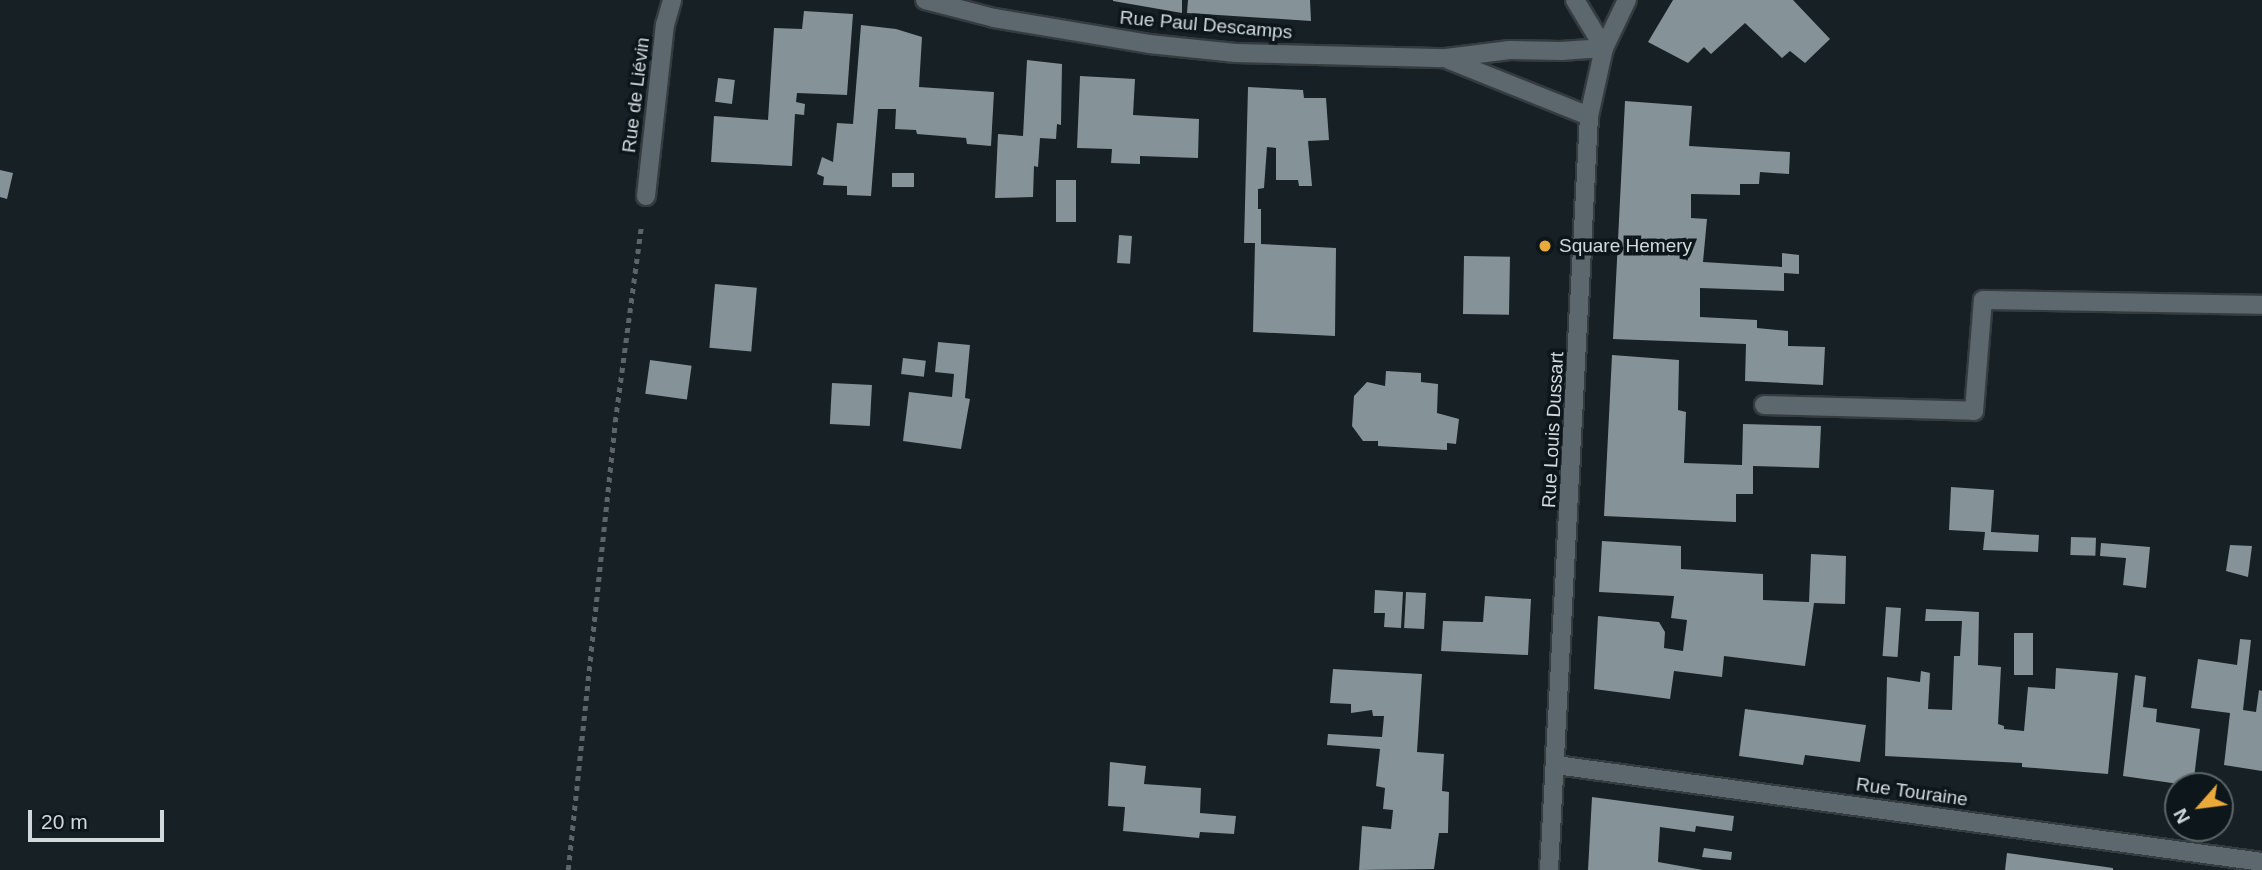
<!DOCTYPE html>
<meta charset="utf-8">
<style>
body{margin:0}
#map{position:relative;width:2262px;height:870px;overflow:hidden;background:#162025;font-family:Helvetica,sans-serif}
div>[style]{position:absolute}
.building>*{inset:0;background:#859298;transform-origin:0 0}
.path>*{height:4.5px;margin-top:-2.25px;transform-origin:0;background:repeating-linear-gradient(90deg,#5d656a 0 5px,transparent 0 10px)}
.roads{filter:drop-shadow(2px 0 #353c3f) drop-shadow(-2px 0 #353c3f) drop-shadow(0 2px #353c3f) drop-shadow(0 -2px #353c3f)}
.service>*{height:18px;margin:-9px;padding:0 9px;transform-origin:9px;border-radius:9px;background:#5c686e}
.minor>*{height:18px;margin:-9px;padding:0 9px;transform-origin:9px;border-radius:9px;background:#5c686e}
.tertiary>*{height:18px;margin:-9px;padding:0 9px;transform-origin:9px;border-radius:9px;background:#5c686e}
.dots>*{width:19px;height:19px;translate:-50% -50%;box-sizing:border-box;border:4px solid #0d171b;border-radius:50%}
span{translate:-50% -50%;white-space:nowrap;text-align:center;line-height:1.15;-webkit-text-stroke:7px #0d171b;paint-order:stroke}
.street-label{font-size:19px;color:#d2d9dc}
.poi-label{font-size:19px;color:#d2d9dc}
.left{translate:0 -50%;text-align:left}
.north{position:absolute;left:2164px;top:772px;width:70px;height:70px;box-sizing:border-box;background:#0d171b;border:2px solid #5c6568;border-radius:50%;rotate:242deg;font-size:19px;font-weight:700;line-height:28px;text-align:center;color:#d2d9dc}
.north::after{content:'';display:block;margin:auto;width:24px;height:32px;background:#eba93a;clip-path:polygon(50% 0,100% 100%,50% 72%,0 100%)}
.scale{position:absolute;left:28px;top:810px;width:136px;height:32px;box-sizing:border-box;border:4px solid #d2d9dc;border-top:0;padding-left:9px;font-size:21px;line-height:24px;white-space:nowrap;color:#d2d9dc;-webkit-text-stroke:5px #0d171b;paint-order:stroke}
</style>
<div id="map">
<div class="building">
<div style="clip-path:polygon(1113px 0,1182px 0,1182px 13px,1113px 1px)"></div>
<div style="clip-path:polygon(1188px 0,1310px 0,1311px 21px,1187px 13px)"></div>
<div style="clip-path:polygon(1673px 0,1793px 0,1830px 39px,1805px 63px,1790px 51px,1782px 58px,1745px 23px,1711px 54px,1704px 47px,1688px 63px,1648px 42px)"></div>
<div style="clip-path:polygon(804px 11px,853px 14px,847px 95px,797px 93px,796px 102px,805px 104px,804px 115px,795px 114px,792px 166px,711px 162px,714px 116px,768px 120px,774px 28px,802px 29px)"></div>
<div style="clip-path:polygon(861px 25px,896px 29px,922px 37px,919px 87px,994px 92px,991px 146px,967px 144px,966px 138px,917px 134px,916px 130px,895px 129px,896px 109px,878px 109px,871px 196px,847px 195px,847px 186px,823px 185px,824px 177px,817px 174px,822px 157px,833px 162px,837px 123px,853px 124px)"></div>
<div style="clip-path:polygon(1027px 60px,1062px 64px,1061px 125px,1057px 124px,1056px 139px,1040px 138px,1038px 167px,1034px 166px,1033px 197px,995px 198px,998px 134px,1023px 136px)"></div>
<div style="clip-path:polygon(1080px 76px,1135px 79px,1133px 115px,1199px 119px,1198px 158px,1140px 156px,1140px 164px,1111px 163px,1112px 149px,1077px 148px)"></div>
<div style="left:718px;top:78px;width:17px;height:24px;rotate:7deg"></div>
<div style="clip-path:polygon(1248px 87px,1303px 90px,1304px 98px,1326px 98px,1329px 140px,1308px 141px,1312px 186px,1299px 186px,1298px 180px,1276px 180px,1276px 148px,1267px 147px,1264px 188px,1258px 189px,1258px 209px,1261px 209px,1261px 244px,1336px 248px,1335px 336px,1253px 332px,1255px 243px,1244px 243px)"></div>
<div style="clip-path:polygon(1625px 101px,1692px 106px,1689px 146px,1790px 152px,1789px 174px,1760px 172px,1759px 184px,1740px 184px,1740px 195px,1691px 194px,1691px 218px,1707px 219px,1703px 262px,1782px 267px,1782px 253px,1799px 255px,1799px 274px,1784px 273px,1784px 291px,1700px 288px,1700px 317px,1757px 320px,1757px 328px,1788px 331px,1788px 346px,1825px 347px,1823px 385px,1745px 381px,1746px 344px,1613px 339px)"></div>
<div style="clip-path:polygon(0 170px,13px 173px,7px 199px,0 197px)"></div>
<div style="left:892px;top:173px;width:22px;height:14px"></div>
<div style="left:1056px;top:180px;width:20px;height:42px"></div>
<div style="left:1119px;top:235px;width:13px;height:28px;rotate:4deg"></div>
<div style="left:1464px;top:256px;width:46px;height:58px;rotate:1deg"></div>
<div style="left:715px;top:284px;width:42px;height:64px;rotate:5deg"></div>
<div style="clip-path:polygon(938px 342px,970px 345px,965px 398px,970px 399px,961px 449px,903px 441px,909px 392px,952px 397px,954px 374px,935px 372px)"></div>
<div style="clip-path:polygon(1612px 355px,1679px 360px,1678px 410px,1686px 412px,1684px 463px,1742px 465px,1743px 424px,1821px 426px,1819px 468px,1753px 466px,1753px 494px,1736px 494px,1736px 522px,1604px 516px)"></div>
<div style="left:903px;top:358px;width:23px;height:16px;rotate:7deg"></div>
<div style="left:650px;top:360px;width:42px;height:34px;rotate:8deg"></div>
<div style="clip-path:polygon(1386px 371px,1421px 373px,1421px 382px,1438px 384px,1437px 413px,1459px 419px,1456px 444px,1447px 443px,1447px 450px,1378px 446px,1378px 441px,1363px 441px,1352px 426px,1354px 396px,1367px 382px,1385px 386px)"></div>
<div style="left:832px;top:383px;width:40px;height:41px;rotate:3deg"></div>
<div style="clip-path:polygon(1951px 487px,1994px 490px,1991px 532px,2039px 535px,2038px 552px,1983px 550px,1985px 532px,1949px 530px)"></div>
<div style="left:2071px;top:537px;width:25px;height:18px;rotate:2deg"></div>
<div style="clip-path:polygon(1602px 541px,1681px 546px,1681px 569px,1763px 574px,1763px 600px,1809px 602px,1811px 554px,1846px 556px,1845px 604px,1814px 603px,1805px 666px,1724px 656px,1722px 677px,1674px 671px,1670px 699px,1594px 689px,1598px 616px,1659px 622px,1665px 632px,1664px 648px,1683px 651px,1687px 620px,1671px 618px,1674px 596px,1599px 592px)"></div>
<div style="clip-path:polygon(2101px 543px,2150px 547px,2146px 588px,2123px 585px,2126px 558px,2100px 556px)"></div>
<div style="clip-path:polygon(2230px 545px,2252px 546px,2248px 577px,2226px 571px)"></div>
<div style="clip-path:polygon(1375px 590px,1403px 592px,1401px 628px,1384px 627px,1385px 613px,1374px 613px)"></div>
<div style="left:1406px;top:592px;width:20px;height:36px;rotate:3deg"></div>
<div style="clip-path:polygon(1485px 596px,1531px 599px,1528px 655px,1441px 651px,1443px 621px,1483px 622px)"></div>
<div style="left:1886px;top:607px;width:15px;height:49px;rotate:4deg"></div>
<div style="clip-path:polygon(1926px 609px,1979px 612px,1978px 665px,2001px 667px,1998px 724px,2004px 726px,2004px 729px,2024px 731px,2028px 687px,2055px 689px,2056px 668px,2118px 673px,2108px 774px,2022px 767px,2022px 763px,1885px 756px,1887px 677px,1920px 682px,1921px 671px,1930px 673px,1928px 709px,1952px 710px,1954px 656px,1960px 656px,1962px 621px,1925px 621px)"></div>
<div style="left:2014px;top:633px;width:19px;height:42px"></div>
<div style="clip-path:polygon(2240px 639px,2251px 640px,2243px 710px,2256px 712px,2259px 690px,2262px 691px,2262px 771px,2224px 765px,2230px 713px,2191px 708px,2198px 659px,2237px 665px)"></div>
<div style="clip-path:polygon(1333px 669px,1422px 674px,1417px 752px,1444px 754px,1442px 791px,1449px 792px,1448px 833px,1439px 833px,1434px 869px,1359px 870px,1362px 826px,1391px 829px,1393px 810px,1383px 809px,1385px 788px,1376px 786px,1380px 749px,1327px 745px,1328px 734px,1382px 737px,1384px 716px,1373px 716px,1372px 710px,1351px 713px,1351px 704px,1330px 703px)"></div>
<div style="clip-path:polygon(2135px 675px,2146px 677px,2143px 707px,2157px 709px,2156px 722px,2200px 729px,2193px 786px,2123px 776px)"></div>
<div style="clip-path:polygon(1745px 709px,1866px 725px,1860px 762px,1805px 755px,1803px 765px,1739px 756px)"></div>
<div style="clip-path:polygon(1110px 762px,1146px 766px,1144px 784px,1201px 788px,1200px 813px,1236px 816px,1234px 834px,1200px 832px,1199px 838px,1123px 831px,1125px 807px,1108px 806px)"></div>
<div style="clip-path:polygon(1592px 797px,1734px 816px,1732px 831px,1696px 826px,1695px 832px,1660px 827px,1658px 862px,1703px 870px,1588px 870px)"></div>
<div style="clip-path:polygon(1704px 848px,1732px 852px,1731px 860px,1702px 857px)"></div>
<div style="clip-path:polygon(2007px 853px,2113px 868px,2113px 870px,2005px 870px)"></div>
</div>
<div class="path">
<div style="left:568px;top:870px;width:450px;rotate:-84deg"></div>
<div style="left:615px;top:422px;width:196px;rotate:-82.4deg"></div>
</div>
<div class="roads">
<div class="service">
<div style="left:646px;top:196px;width:172px;rotate:-83.7deg"></div>
<div style="left:665px;top:25px;width:26px;rotate:-74deg"></div>
<div style="left:1764px;top:405px;width:210px;rotate:1.6deg"></div>
<div style="left:1974px;top:411px;width:111px;rotate:-85.4deg"></div>
<div style="left:1983px;top:300px;width:279px;rotate:1deg"></div>
</div>
<div class="minor">
<div style="left:925px;top:0;width:71px;rotate:14.6deg"></div>
<div style="left:994px;top:18px;width:157px;rotate:9.5deg"></div>
<div style="left:1149px;top:44px;width:87px;rotate:5.9deg"></div>
<div style="left:1236px;top:53px;width:210px;rotate:1.4deg"></div>
<div style="left:1446px;top:58px;width:64px;rotate:-7.2deg"></div>
<div style="left:1509px;top:50px;width:52px;rotate:1.1deg"></div>
<div style="left:1561px;top:51px;width:43px;rotate:-4deg"></div>
<div style="left:1604px;top:48px;width:56px;rotate:-121.1deg"></div>
<div style="left:1449px;top:60px;width:151px;rotate:21.8deg"></div>
<div style="left:1556px;top:765px;width:713px;rotate:7.82deg"></div>
</div>
<div class="tertiary">
<div style="left:1549px;top:870px;width:755px;rotate:-86.96deg"></div>
<div style="left:1589px;top:116px;width:70px;rotate:-77.6deg"></div>
<div style="left:1604px;top:48px;width:53px;rotate:-64.4deg"></div>
</div>
</div>
<div class="dots">
<div style="left:1545px;top:246px;background:#eba93a"></div>
</div>
<div class="street-label">
<span style="left:1206px;top:25px;rotate:5deg">Rue Paul Descamps</span>
<span style="left:636px;top:95px;rotate:-83deg">Rue de Liévin</span>
<span style="left:1553px;top:430px;rotate:-87deg">Rue Louis Dussart</span>
<span style="left:1912px;top:792px;rotate:8deg">Rue Touraine</span>
</div>
<div class="poi-label">
<span class="left" style="left:1559px;top:246px">Square Hemery</span>
</div>
<div class="north">N</div>
<div class="scale">20 m</div>
</div>
